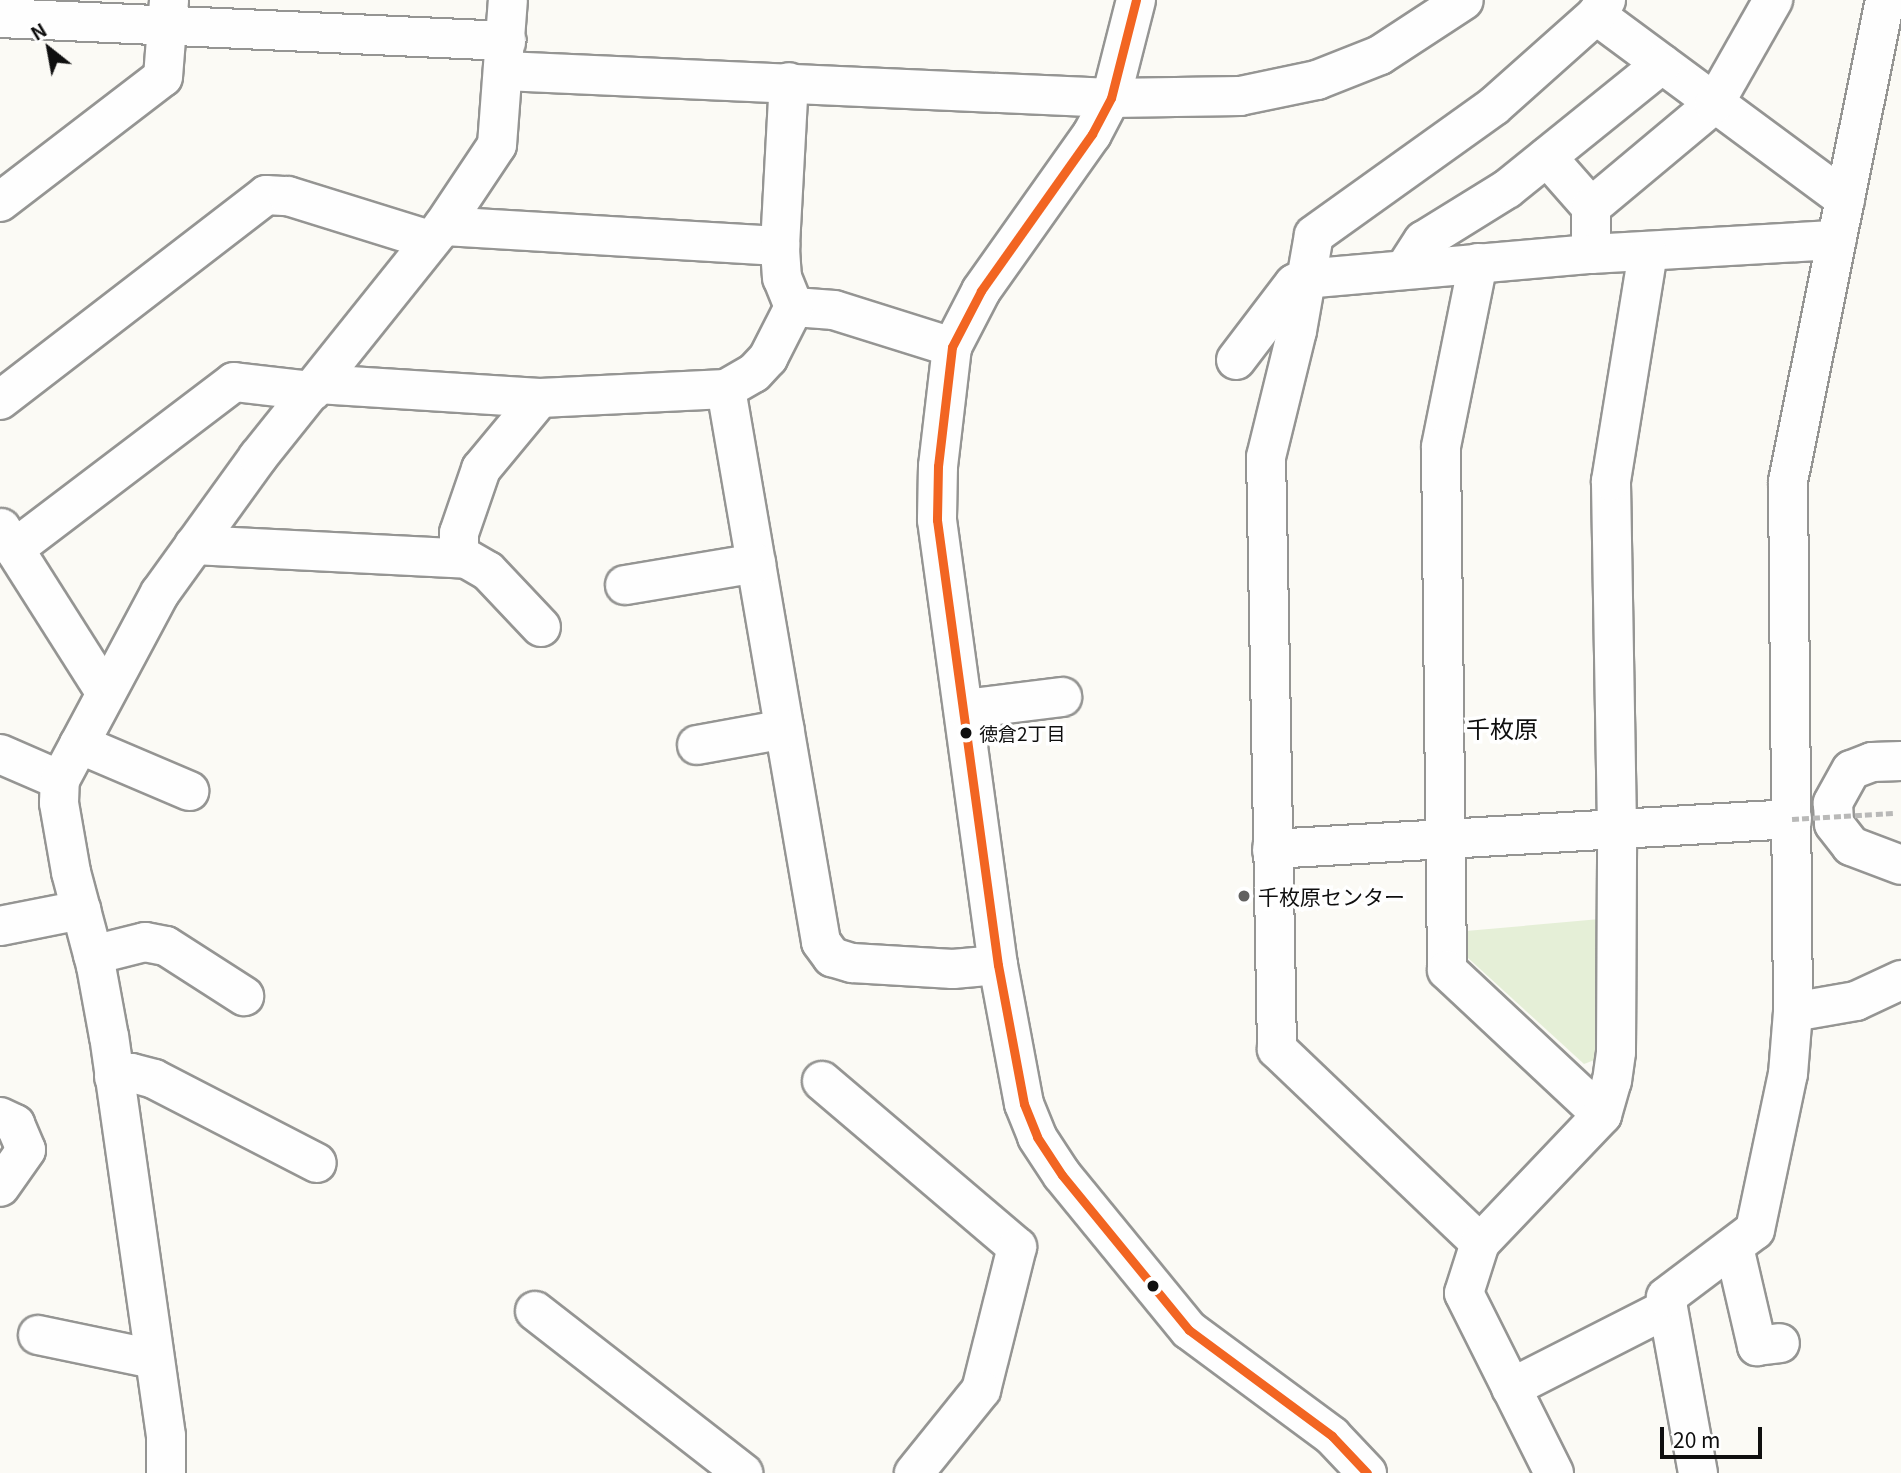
<!DOCTYPE html>
<meta charset="utf-8">
<style>
body{margin:0}
#map{position:relative;width:1901px;height:1473px;overflow:hidden;background:#fbfaf5;font-family:Georgia,"Noto Sans JP",serif}
div>[style]{position:absolute}
.green>*{inset:0;background:#e5efd7}
.roads{filter:drop-shadow(2px 0 #959593) drop-shadow(-2px 0 #959593) drop-shadow(0 2px #959593) drop-shadow(0 -2px #959593)}
.minor>*{height:38px;margin:-19px;padding:0 19px;transform-origin:19px;border-radius:19px;background:#fefefe}
.path-bridge>*{height:4.5px;margin-top:-2.25px;transform-origin:0;background:repeating-linear-gradient(90deg,#b9b9b8 0 7px,transparent 0 10.5px)}
.bus-1>*{height:9px;margin:-4.5px;padding:0 4.5px;transform-origin:4.5px;border-radius:4.5px;background:#f26522}
.dots>*{width:19px;height:19px;translate:-50% -50%;box-sizing:border-box;border:4px solid #fff;border-radius:50%}
span{translate:-50% -50%;white-space:nowrap;text-align:center;line-height:1.15;-webkit-text-stroke:7px #fff;paint-order:stroke}
.bus-label{font-size:19px;color:#0f0f0f}
.left{translate:0 -50%;text-align:left}
.poi-label{font-size:21px;color:#0f0f0f}
.quarter-label{font-size:24px;color:#0f0f0f}
.north{position:absolute;left:14px;top:14px;width:70px;height:70px;-webkit-text-stroke:5px #fff;paint-order:stroke;rotate:329deg;font-size:19px;font-weight:700;line-height:28px;text-align:center;color:#0f0f0f}
.north::after{content:'';display:block;margin:auto;width:24px;height:32px;background:#0f0f0f;clip-path:polygon(50% 0,100% 100%,50% 72%,0 100%)}
.scale{position:absolute;left:1660px;top:1427px;width:102px;height:32px;box-sizing:border-box;border:4px solid #0f0f0f;border-top:0;padding-left:9px;font-size:21px;line-height:24px;white-space:nowrap;color:#0f0f0f;-webkit-text-stroke:5px #fff;paint-order:stroke}
</style>
<div id="map">
<div class="green">
<div style="clip-path:polygon(1600px 919px,1597px 1059px,1584px 1064px,1467px 957px,1466px 931px)"></div>
</div>
<div class="roads">
<div class="minor">
<div style="left:1136px;top:0;width:101px;rotate:104.3deg"></div>
<div style="left:1111px;top:98px;width:41px;rotate:117.8deg"></div>
<div style="left:1092px;top:134px;width:192px;rotate:125.3deg"></div>
<div style="left:981px;top:291px;width:63px;rotate:117.4deg"></div>
<div style="left:952px;top:347px;width:120px;rotate:96.7deg"></div>
<div style="left:938px;top:466px;width:54px;rotate:91.1deg"></div>
<div style="left:937px;top:520px;width:449px;rotate:82.2deg"></div>
<div style="left:998px;top:965px;width:141px;rotate:79.4deg"></div>
<div style="left:1024px;top:1104px;width:35px;rotate:68deg"></div>
<div style="left:1037px;top:1137px;width:45px;rotate:56.7deg"></div>
<div style="left:1062px;top:1175px;width:200px;rotate:50.7deg"></div>
<div style="left:1189px;top:1330px;width:178px;rotate:36.5deg"></div>
<div style="left:1332px;top:1436px;width:51px;rotate:46.6deg"></div>
<div style="left:1885px;top:0;width:491px;rotate:101.4deg"></div>
<div style="left:1788px;top:481px;width:531px;rotate:89.46deg"></div>
<div style="left:1793px;top:1012px;width:64px;rotate:-9.9deg"></div>
<div style="left:1856px;top:1001px;width:50px;rotate:-25deg"></div>
<div style="left:1596px;top:15px;width:310px;rotate:36.5deg"></div>
<div style="left:0;top:18px;width:507px;rotate:2.6deg"></div>
<div style="left:504px;top:71px;width:608px;rotate:2.55deg"></div>
<div style="left:1111px;top:98px;width:129px;rotate:-0.9deg"></div>
<div style="left:1240px;top:96px;width:79px;rotate:-11.7deg"></div>
<div style="left:1317px;top:80px;width:68px;rotate:-21.6deg"></div>
<div style="left:1380px;top:55px;width:100px;rotate:-33.2deg"></div>
<div style="left:1547px;top:157px;width:67px;rotate:48.7deg"></div>
<div style="left:0;top:202px;width:205px;rotate:-37.5deg"></div>
<div style="left:163px;top:77px;width:77px;rotate:-85.5deg"></div>
<div style="left:443px;top:226px;width:338px;rotate:3.4deg"></div>
<div style="left:1591px;top:254px;width:47px;rotate:-90deg"></div>
<div style="left:1591px;top:207px;width:160px;rotate:-39.9deg"></div>
<div style="left:1714px;top:104px;width:120px;rotate:-60.4deg"></div>
<div style="left:1478px;top:263px;width:188px;rotate:101.4deg"></div>
<div style="left:1441px;top:447px;width:523px;rotate:89.34deg"></div>
<div style="left:1447px;top:970px;width:212px;rotate:43.1deg"></div>
<div style="left:1404px;top:270px;width:35px;rotate:-57deg"></div>
<div style="left:1423px;top:241px;width:99px;rotate:-31.8deg"></div>
<div style="left:1507px;top:189px;width:199px;rotate:-38.9deg"></div>
<div style="left:794px;top:307px;width:40px;rotate:4.3deg"></div>
<div style="left:834px;top:310px;width:124px;rotate:17.4deg"></div>
<div style="left:1236px;top:360px;width:96px;rotate:-52.7deg"></div>
<div style="left:1294px;top:284px;width:11px;rotate:-27deg"></div>
<div style="left:1304px;top:279px;width:288px;rotate:-5deg"></div>
<div style="left:1591px;top:254px;width:246px;rotate:-3.3deg"></div>
<div style="left:318px;top:384px;width:222px;rotate:3.6deg"></div>
<div style="left:540px;top:398px;width:186px;rotate:-2.8deg"></div>
<div style="left:726px;top:389px;width:32px;rotate:-30deg"></div>
<div style="left:754px;top:373px;width:21px;rotate:-47deg"></div>
<div style="left:768px;top:358px;width:57px;rotate:-63deg"></div>
<div style="left:794px;top:307px;width:31px;rotate:-112deg"></div>
<div style="left:782px;top:278px;width:32px;rotate:-94deg"></div>
<div style="left:780px;top:246px;width:164px;rotate:-86.9deg"></div>
<div style="left:726px;top:389px;width:561px;rotate:80.25deg"></div>
<div style="left:821px;top:942px;width:19px;rotate:54deg"></div>
<div style="left:832px;top:957px;width:21px;rotate:17deg"></div>
<div style="left:852px;top:963px;width:101px;rotate:3.4deg"></div>
<div style="left:953px;top:969px;width:45px;rotate:-5.1deg"></div>
<div style="left:0;top:400px;width:336px;rotate:-37.6deg"></div>
<div style="left:266px;top:195px;width:22px;rotate:3deg"></div>
<div style="left:288px;top:196px;width:148px;rotate:17.3deg"></div>
<div style="left:1px;top:528px;width:194px;rotate:57.6deg"></div>
<div style="left:194px;top:545px;width:273px;rotate:2.9deg"></div>
<div style="left:467px;top:559px;width:24px;rotate:30deg"></div>
<div style="left:488px;top:571px;width:77px;rotate:46.6deg"></div>
<div style="left:14px;top:549px;width:276px;rotate:-37.2deg"></div>
<div style="left:234px;top:382px;width:79px;rotate:6.6deg"></div>
<div style="left:459px;top:558px;width:25px;rotate:-90deg"></div>
<div style="left:459px;top:533px;width:68px;rotate:-71deg"></div>
<div style="left:481px;top:469px;width:92px;rotate:-50.3deg"></div>
<div style="left:625px;top:585px;width:133px;rotate:-9.5deg"></div>
<div style="left:965px;top:709px;width:98px;rotate:-7.1deg"></div>
<div style="left:79px;top:744px;width:120px;rotate:23.1deg"></div>
<div style="left:697px;top:745px;width:89px;rotate:-10.3deg"></div>
<div style="left:0;top:754px;width:65px;rotate:23.4deg"></div>
<div style="left:1901px;top:761px;width:29px;rotate:178deg"></div>
<div style="left:1872px;top:762px;width:22px;rotate:159deg"></div>
<div style="left:1851px;top:770px;width:38px;rotate:119deg"></div>
<div style="left:1833px;top:803px;width:21px;rotate:87deg"></div>
<div style="left:1834px;top:824px;width:28px;rotate:52deg"></div>
<div style="left:1851px;top:846px;width:53px;rotate:20.8deg"></div>
<div style="left:1272px;top:849px;width:521px;rotate:-3.3deg"></div>
<div style="left:0;top:926px;width:83px;rotate:-11.2deg"></div>
<div style="left:93px;top:955px;width:54px;rotate:-14deg"></div>
<div style="left:145px;top:942px;width:21px;rotate:11deg"></div>
<div style="left:166px;top:946px;width:93px;rotate:32.7deg"></div>
<div style="left:114px;top:1077px;width:18px;rotate:-13deg"></div>
<div style="left:132px;top:1073px;width:23px;rotate:15deg"></div>
<div style="left:154px;top:1079px;width:183px;rotate:27.3deg"></div>
<div style="left:822px;top:1081px;width:256px;rotate:40.4deg"></div>
<div style="left:1017px;top:1247px;width:147px;rotate:104.1deg"></div>
<div style="left:981px;top:1390px;width:107px;rotate:128.9deg"></div>
<div style="left:0;top:1117px;width:17px;rotate:25deg"></div>
<div style="left:15px;top:1124px;width:28px;rotate:67deg"></div>
<div style="left:26px;top:1150px;width:45px;rotate:125.1deg"></div>
<div style="left:1480px;top:1243px;width:281px;rotate:-136.3deg"></div>
<div style="left:1277px;top:1049px;width:592px;rotate:-91.06deg"></div>
<div style="left:1266px;top:457px;width:130px;rotate:-76.2deg"></div>
<div style="left:1297px;top:331px;width:97px;rotate:-80deg"></div>
<div style="left:1314px;top:235px;width:221px;rotate:-35.6deg"></div>
<div style="left:1494px;top:106px;width:137px;rotate:-41.7deg"></div>
<div style="left:1596px;top:15px;width:18px;rotate:-56deg"></div>
<div style="left:1734px;top:1247px;width:102px;rotate:76.9deg"></div>
<div style="left:1757px;top:1346px;width:23px;rotate:-7deg"></div>
<div style="left:1668px;top:1308px;width:168px;rotate:79.7deg"></div>
<div style="left:535px;top:1311px;width:264px;rotate:37.9deg"></div>
<div style="left:38px;top:1335px;width:118px;rotate:11.7deg"></div>
<div style="left:1511px;top:1388px;width:176px;rotate:-27deg"></div>
<div style="left:1668px;top:1308px;width:11px;rotate:-100deg"></div>
<div style="left:1666px;top:1297px;width:111px;rotate:-37deg"></div>
<div style="left:1755px;top:1230px;width:159px;rotate:-78.1deg"></div>
<div style="left:1788px;top:1074px;width:62px;rotate:-85.4deg"></div>
<div style="left:166px;top:1473px;width:37px;rotate:-90deg"></div>
<div style="left:166px;top:1436px;width:403px;rotate:-98.1deg"></div>
<div style="left:109px;top:1037px;width:72px;rotate:-100.4deg"></div>
<div style="left:96px;top:966px;width:97px;rotate:-104.9deg"></div>
<div style="left:71px;top:872px;width:70px;rotate:-99.9deg"></div>
<div style="left:59px;top:803px;width:23px;rotate:-88deg"></div>
<div style="left:60px;top:780px;width:212px;rotate:-61.9deg"></div>
<div style="left:160px;top:593px;width:168px;rotate:-54.2deg"></div>
<div style="left:258px;top:457px;width:296px;rotate:-51.3deg"></div>
<div style="left:443px;top:226px;width:97px;rotate:-56.3deg"></div>
<div style="left:497px;top:145px;width:145px;rotate:-85.7deg"></div>
<div style="left:1554px;top:1473px;width:201px;rotate:-116.6deg"></div>
<div style="left:1464px;top:1293px;width:52px;rotate:-72.3deg"></div>
<div style="left:1480px;top:1243px;width:177px;rotate:-46.4deg"></div>
<div style="left:1602px;top:1115px;width:35px;rotate:-74deg"></div>
<div style="left:1612px;top:1081px;width:29px;rotate:-82deg"></div>
<div style="left:1616px;top:1052px;width:225px;rotate:-89.7deg"></div>
<div style="left:1617px;top:827px;width:346px;rotate:-91deg"></div>
<div style="left:1611px;top:481px;width:231px;rotate:-80.8deg"></div>
</div>
</div>
<div class="path-bridge">
<div style="left:1792px;top:819px;width:101px;rotate:-3.4deg"></div>
</div>
<div class="bus-1">
<div style="left:1136px;top:0;width:101px;rotate:104.3deg"></div>
<div style="left:1111px;top:98px;width:41px;rotate:117.8deg"></div>
<div style="left:1092px;top:134px;width:192px;rotate:125.3deg"></div>
<div style="left:981px;top:291px;width:63px;rotate:117.4deg"></div>
<div style="left:952px;top:347px;width:120px;rotate:96.7deg"></div>
<div style="left:938px;top:466px;width:54px;rotate:91.1deg"></div>
<div style="left:937px;top:520px;width:449px;rotate:82.2deg"></div>
<div style="left:998px;top:965px;width:141px;rotate:79.4deg"></div>
<div style="left:1024px;top:1104px;width:35px;rotate:68deg"></div>
<div style="left:1037px;top:1137px;width:45px;rotate:56.7deg"></div>
<div style="left:1062px;top:1175px;width:200px;rotate:50.7deg"></div>
<div style="left:1189px;top:1330px;width:178px;rotate:36.5deg"></div>
<div style="left:1332px;top:1436px;width:51px;rotate:46.6deg"></div>
</div>
<div class="dots">
<div style="left:966px;top:733px;background:#0f0f0f"></div>
<div style="left:1244px;top:896px;background:#626160"></div>
<div style="left:1153px;top:1286px;background:#0f0f0f"></div>
</div>
<div class="bus-label">
<span class="left" style="left:979px;top:733px">徳倉2丁目</span>
</div>
<div class="poi-label">
<span class="left" style="left:1258px;top:896px">千枚原センター</span>
</div>
<div class="quarter-label">
<span style="left:1502px;top:728px">千枚原</span>
</div>
<div class="north">N</div>
<div class="scale">20 m</div>
</div>
